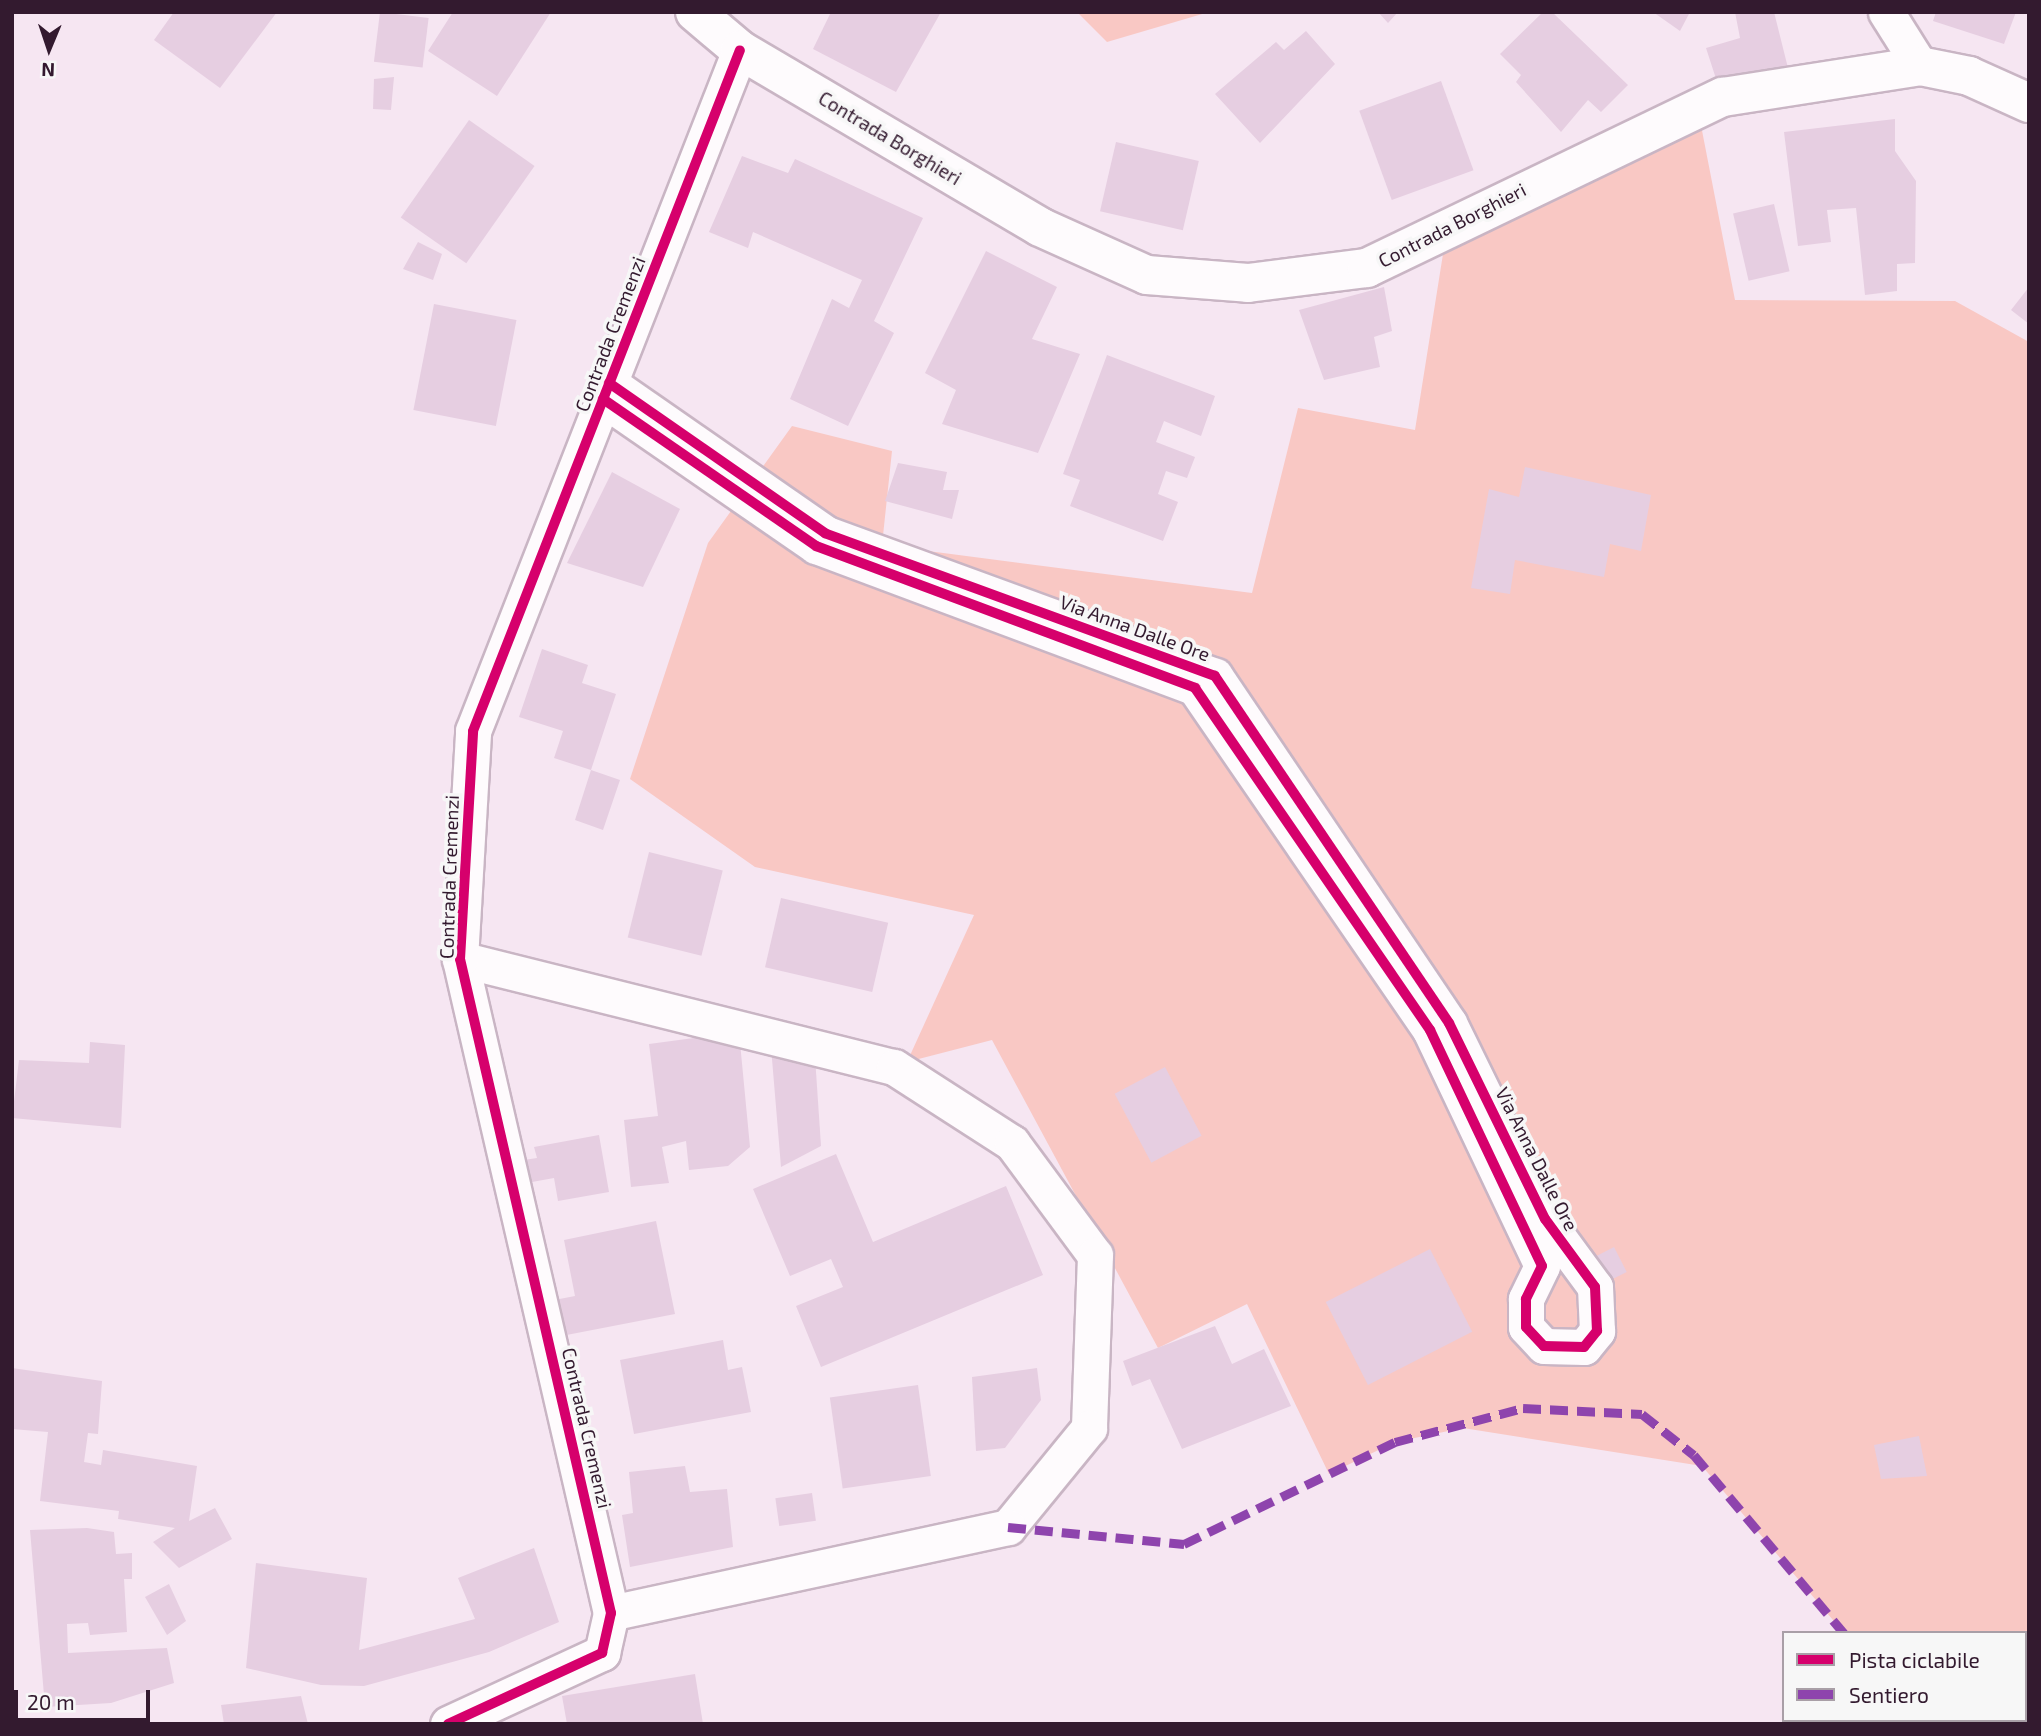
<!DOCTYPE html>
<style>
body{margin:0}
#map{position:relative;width:2041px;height:1736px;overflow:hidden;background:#f6e6f2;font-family:"Exo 2",sans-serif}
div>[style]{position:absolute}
.green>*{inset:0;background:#f9c8c4}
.building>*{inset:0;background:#e6cee1;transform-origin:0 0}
.roads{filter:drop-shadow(2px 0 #c9b5c4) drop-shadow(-2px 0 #c9b5c4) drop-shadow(0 2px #c9b5c4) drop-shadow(0 -2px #c9b5c4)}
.minor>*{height:35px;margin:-17.5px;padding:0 17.5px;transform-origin:17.5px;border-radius:17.5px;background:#fefbfd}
.tertiary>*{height:38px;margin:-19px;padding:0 19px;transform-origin:19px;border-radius:19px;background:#fefbfd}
.quiet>*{height:9px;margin-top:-4.5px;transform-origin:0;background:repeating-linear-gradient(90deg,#8e44ad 0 18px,transparent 0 27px)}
.cycleway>*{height:10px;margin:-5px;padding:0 5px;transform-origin:5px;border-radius:5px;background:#d6006c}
span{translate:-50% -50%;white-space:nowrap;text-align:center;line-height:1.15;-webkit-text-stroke:7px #f7f7f7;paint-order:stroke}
.street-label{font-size:19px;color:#331a2f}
.frame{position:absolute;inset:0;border:14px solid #331a2f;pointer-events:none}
.legend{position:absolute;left:1782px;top:1631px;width:245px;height:91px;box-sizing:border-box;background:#f7f7f7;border:2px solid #a99fa7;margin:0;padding:9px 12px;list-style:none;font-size:21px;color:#331a2f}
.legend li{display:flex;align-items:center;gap:14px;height:35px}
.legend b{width:35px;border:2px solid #a99fa7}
.north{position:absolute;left:14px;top:14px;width:70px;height:70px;-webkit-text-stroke:5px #f7f7f7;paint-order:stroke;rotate:182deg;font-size:19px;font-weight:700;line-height:28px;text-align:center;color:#331a2f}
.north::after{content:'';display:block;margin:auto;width:24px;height:32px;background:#331a2f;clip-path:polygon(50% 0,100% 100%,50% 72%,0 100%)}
.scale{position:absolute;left:14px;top:1690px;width:136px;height:32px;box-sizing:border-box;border:4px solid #331a2f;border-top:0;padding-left:9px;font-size:21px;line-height:24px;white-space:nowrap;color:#331a2f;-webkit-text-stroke:5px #f7f7f7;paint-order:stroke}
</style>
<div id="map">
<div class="green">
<div style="clip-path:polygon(1077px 12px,1209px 12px,1107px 42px)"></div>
<div style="clip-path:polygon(1698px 110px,1735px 300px,1955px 301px,2029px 342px,2029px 1724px,1941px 1720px,2025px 1720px,2025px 1633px,1844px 1633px,1702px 1466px,1463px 1428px,1395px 1442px,1329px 1474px,1247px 1304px,1158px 1348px,992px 1040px,907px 1062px,974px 915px,755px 867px,630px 779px,708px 543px,792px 426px,892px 451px,882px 545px,1252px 593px,1298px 408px,1415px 430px,1443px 254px,1596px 157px)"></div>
</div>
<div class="building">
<div style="clip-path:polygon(174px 12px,277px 12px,220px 88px,154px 40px)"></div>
<div style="left:380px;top:12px;width:49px;height:50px;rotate:7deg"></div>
<div style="clip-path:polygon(453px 12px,551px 12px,497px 96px,428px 51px)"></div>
<div style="clip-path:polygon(831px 12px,941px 12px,896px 92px,813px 49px)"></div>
<div style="clip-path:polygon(1378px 12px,1398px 12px,1388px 23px)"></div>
<div style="clip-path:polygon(1543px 12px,1552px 12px,1628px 85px,1601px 112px,1588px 100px,1561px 132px,1516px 82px,1521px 75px,1500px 54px)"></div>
<div style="clip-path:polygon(1653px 12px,1690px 12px,1680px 31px)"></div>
<div style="clip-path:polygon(1735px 12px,1774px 12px,1789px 72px,1720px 91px,1706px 48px,1740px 38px)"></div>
<div style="clip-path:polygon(1936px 12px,2016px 12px,2004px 44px,1933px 21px)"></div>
<div style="clip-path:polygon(1306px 31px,1335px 64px,1260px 143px,1215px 94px,1276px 42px,1284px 50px)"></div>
<div style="clip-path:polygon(394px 77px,391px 110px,373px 109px,374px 79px)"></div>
<div style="left:1441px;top:81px;width:95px;height:87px;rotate:70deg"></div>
<div style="clip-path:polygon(1895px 119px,1895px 151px,1916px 181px,1915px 263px,1897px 264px,1897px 291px,1865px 295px,1856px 208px,1827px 210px,1831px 242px,1798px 246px,1784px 132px)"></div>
<div style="left:469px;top:120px;width:80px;height:119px;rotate:35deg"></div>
<div style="left:1116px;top:142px;width:85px;height:71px;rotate:13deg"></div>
<div style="clip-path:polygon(742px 156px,788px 173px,795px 159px,923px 218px,874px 321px,894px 333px,848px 426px,790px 399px,832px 299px,849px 308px,862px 280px,753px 232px,748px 248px,709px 232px)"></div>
<div style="left:1774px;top:204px;width:69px;height:42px;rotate:77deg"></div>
<div style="clip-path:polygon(418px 242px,442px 254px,433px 280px,403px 269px)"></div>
<div style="clip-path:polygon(986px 251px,1057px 287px,1032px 339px,1080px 354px,1038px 453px,942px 424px,956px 390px,925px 373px)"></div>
<div style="clip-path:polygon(1384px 287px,1392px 331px,1374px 337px,1380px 367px,1324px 380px,1299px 310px)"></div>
<div style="clip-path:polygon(2029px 287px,2029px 324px,2011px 310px)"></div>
<div style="left:434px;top:304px;width:84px;height:108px;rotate:11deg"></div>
<div style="clip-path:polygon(1107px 355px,1215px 396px,1201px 436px,1164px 421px,1156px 442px,1195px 457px,1187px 478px,1166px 471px,1158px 494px,1178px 502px,1163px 541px,1070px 506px,1080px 480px,1063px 474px)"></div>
<div style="clip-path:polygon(898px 463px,947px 472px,943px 490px,959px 490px,952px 519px,885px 501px)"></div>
<div style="clip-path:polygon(1525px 467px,1651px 495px,1641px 551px,1610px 544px,1604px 577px,1515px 560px,1510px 594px,1471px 588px,1489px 489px,1519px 497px)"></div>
<div style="clip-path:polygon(612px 472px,680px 509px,643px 587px,567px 563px)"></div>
<div style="clip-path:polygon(542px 649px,588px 665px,582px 683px,616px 694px,591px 770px,620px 780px,603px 830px,575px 820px,591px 770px,554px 758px,563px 731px,519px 717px)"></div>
<div style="left:649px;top:852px;width:76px;height:88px;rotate:14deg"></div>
<div style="left:781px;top:898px;width:110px;height:71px;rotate:13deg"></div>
<div style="clip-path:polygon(739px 1032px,750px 1147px,728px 1166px,689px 1170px,686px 1141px,662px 1147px,669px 1183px,631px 1187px,624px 1120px,658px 1116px,649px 1044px)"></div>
<div style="clip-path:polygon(770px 1035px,814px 1042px,821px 1146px,781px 1167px)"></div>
<div style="clip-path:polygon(90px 1042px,125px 1045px,121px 1128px,12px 1118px,19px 1060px,89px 1063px)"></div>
<div style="left:1165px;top:1067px;width:78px;height:57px;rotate:62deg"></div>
<div style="clip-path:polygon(599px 1135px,609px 1192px,558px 1201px,554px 1178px,521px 1184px,517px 1161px,537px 1158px,534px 1147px)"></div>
<div style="clip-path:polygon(836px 1154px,873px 1242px,1006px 1186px,1043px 1275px,821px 1367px,796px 1306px,843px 1287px,831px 1259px,790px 1276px,753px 1189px)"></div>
<div style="clip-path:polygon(656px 1221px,675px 1314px,551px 1338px,544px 1302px,575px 1296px,564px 1240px)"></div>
<div style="left:1614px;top:1247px;width:28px;height:29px;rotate:63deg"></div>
<div style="left:1430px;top:1249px;width:93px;height:117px;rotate:63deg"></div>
<div style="clip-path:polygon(1215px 1326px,1232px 1364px,1264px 1349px,1291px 1406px,1182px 1449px,1150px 1379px,1132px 1386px,1123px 1361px)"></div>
<div style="clip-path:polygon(723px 1340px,728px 1370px,742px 1367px,751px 1412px,634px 1434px,620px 1360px)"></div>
<div style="clip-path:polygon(12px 1368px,102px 1381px,98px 1434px,88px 1433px,84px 1462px,101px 1465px,103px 1450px,197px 1466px,189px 1521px,215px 1508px,232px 1539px,179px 1568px,153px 1542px,175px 1528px,118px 1519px,119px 1511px,40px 1501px,48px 1432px,12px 1429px)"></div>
<div style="clip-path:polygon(1037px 1368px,1041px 1400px,1005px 1448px,976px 1451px,972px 1377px)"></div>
<div style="left:918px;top:1385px;width:92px;height:89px;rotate:82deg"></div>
<div style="clip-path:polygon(1919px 1436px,1927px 1476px,1881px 1479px,1874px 1445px)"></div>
<div style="clip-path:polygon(685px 1466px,690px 1492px,727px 1489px,733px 1547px,630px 1567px,622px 1515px,633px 1513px,629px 1472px)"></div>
<div style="left:812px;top:1493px;width:28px;height:37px;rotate:82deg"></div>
<div style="clip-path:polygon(87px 1528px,114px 1532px,116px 1554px,132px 1553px,132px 1579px,124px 1579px,127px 1632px,90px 1635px,88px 1623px,67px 1624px,68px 1653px,167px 1648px,174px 1683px,111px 1703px,45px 1707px,30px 1530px)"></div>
<div style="clip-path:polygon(534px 1548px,559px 1622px,489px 1652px,364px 1686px,321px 1685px,246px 1668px,256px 1563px,367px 1578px,359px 1650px,475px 1619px,458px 1578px)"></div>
<div style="clip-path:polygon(169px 1584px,186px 1621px,167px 1635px,145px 1597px)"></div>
<div style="clip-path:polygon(695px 1674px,703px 1724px,567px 1724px,562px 1696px)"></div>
<div style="clip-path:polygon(301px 1696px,308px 1724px,224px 1724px,221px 1705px)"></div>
</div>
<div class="roads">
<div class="minor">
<div style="left:1886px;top:12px;width:64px;rotate:57.8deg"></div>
<div style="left:603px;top:399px;width:259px;rotate:34.6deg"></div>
<div style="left:816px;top:546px;width:405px;rotate:20.5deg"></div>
<div style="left:1195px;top:688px;width:415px;rotate:55.5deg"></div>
<div style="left:1430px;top:1030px;width:261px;rotate:64.6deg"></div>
<div style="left:1542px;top:1266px;width:37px;rotate:116deg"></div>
<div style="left:1526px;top:1299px;width:28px;rotate:90deg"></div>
<div style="left:1526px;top:1327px;width:26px;rotate:47deg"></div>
<div style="left:1544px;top:1346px;width:40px;rotate:1.4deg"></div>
<div style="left:1584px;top:1347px;width:21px;rotate:-51deg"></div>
<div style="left:1597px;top:1331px;width:44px;rotate:-92.6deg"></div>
<div style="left:1595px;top:1287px;width:84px;rotate:-126.3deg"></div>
<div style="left:1545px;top:1219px;width:218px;rotate:-116.1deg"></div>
<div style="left:1449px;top:1023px;width:419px;rotate:-124deg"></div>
<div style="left:1215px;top:676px;width:415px;rotate:-159.9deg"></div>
<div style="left:825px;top:533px;width:263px;rotate:-145.2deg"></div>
<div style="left:460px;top:959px;width:447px;rotate:14deg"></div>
<div style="left:894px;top:1067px;width:140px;rotate:32.8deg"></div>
<div style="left:1012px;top:1143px;width:139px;rotate:53.5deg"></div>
<div style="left:1095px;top:1255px;width:173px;rotate:92deg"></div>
<div style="left:1089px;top:1428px;width:128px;rotate:129.3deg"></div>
<div style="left:1008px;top:1527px;width:406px;rotate:167.8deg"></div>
<div style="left:448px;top:1724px;width:170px;rotate:-24.8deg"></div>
<div style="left:602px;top:1653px;width:41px;rotate:-77.3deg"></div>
<div style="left:611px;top:1613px;width:671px;rotate:-103deg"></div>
<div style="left:460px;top:959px;width:228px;rotate:-86.7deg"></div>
<div style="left:473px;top:731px;width:731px;rotate:-68.59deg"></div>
</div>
<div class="tertiary">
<div style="left:695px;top:12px;width:59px;rotate:40.2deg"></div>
<div style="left:740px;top:50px;width:348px;rotate:30.5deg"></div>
<div style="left:1040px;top:227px;width:117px;rotate:24.2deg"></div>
<div style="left:1147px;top:275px;width:101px;rotate:4.5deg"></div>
<div style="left:1248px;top:283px;width:120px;rotate:-7.2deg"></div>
<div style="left:1367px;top:268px;width:395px;rotate:-25.7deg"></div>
<div style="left:1723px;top:97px;width:199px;rotate:-8.9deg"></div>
<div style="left:1920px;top:66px;width:50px;rotate:11.5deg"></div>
<div style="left:1969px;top:76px;width:66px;rotate:24.2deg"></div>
</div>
</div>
<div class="quiet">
<div style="left:1008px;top:1527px;width:177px;rotate:5.5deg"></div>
<div style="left:1184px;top:1544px;width:234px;rotate:-25.8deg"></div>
<div style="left:1395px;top:1442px;width:132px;rotate:-14.9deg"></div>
<div style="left:1523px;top:1408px;width:119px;rotate:2.9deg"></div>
<div style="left:1642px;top:1414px;width:66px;rotate:38.3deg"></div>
<div style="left:1694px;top:1455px;width:233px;rotate:49.9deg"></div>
<div style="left:1919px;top:1720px;width:11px;rotate:22deg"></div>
</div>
<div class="cycleway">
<div style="left:603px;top:399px;width:259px;rotate:34.6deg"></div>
<div style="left:816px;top:546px;width:405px;rotate:20.5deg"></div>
<div style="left:1195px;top:688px;width:415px;rotate:55.5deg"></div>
<div style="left:1430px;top:1030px;width:261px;rotate:64.6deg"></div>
<div style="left:1542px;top:1266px;width:37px;rotate:116deg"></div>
<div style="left:1526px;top:1299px;width:28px;rotate:90deg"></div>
<div style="left:1526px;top:1327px;width:26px;rotate:47deg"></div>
<div style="left:1544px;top:1346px;width:40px;rotate:1.4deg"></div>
<div style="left:1584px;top:1347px;width:21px;rotate:-51deg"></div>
<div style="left:1597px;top:1331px;width:44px;rotate:-92.6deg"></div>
<div style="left:1595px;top:1287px;width:84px;rotate:-126.3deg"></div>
<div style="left:1545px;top:1219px;width:218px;rotate:-116.1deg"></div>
<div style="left:1449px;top:1023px;width:419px;rotate:-124deg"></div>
<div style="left:1215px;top:676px;width:415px;rotate:-159.9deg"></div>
<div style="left:825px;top:533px;width:263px;rotate:-145.2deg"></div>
<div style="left:448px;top:1724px;width:170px;rotate:-24.8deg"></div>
<div style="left:602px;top:1653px;width:41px;rotate:-77.3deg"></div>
<div style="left:611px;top:1613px;width:671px;rotate:-103deg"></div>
<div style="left:460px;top:959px;width:228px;rotate:-86.7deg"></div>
<div style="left:473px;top:731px;width:731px;rotate:-68.59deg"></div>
</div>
<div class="street-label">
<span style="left:890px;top:138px;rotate:31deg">Contrada Borghieri</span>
<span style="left:1452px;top:225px;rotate:-27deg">Contrada Borghieri</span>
<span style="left:610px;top:334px;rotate:-69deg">Contrada Cremenzi</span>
<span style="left:1135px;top:628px;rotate:20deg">Via Anna Dalle Ore</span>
<span style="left:449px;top:877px;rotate:-88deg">Contrada Cremenzi</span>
<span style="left:1537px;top:1159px;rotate:63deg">Via Anna Dalle Ore</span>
<span style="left:587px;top:1428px;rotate:77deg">Contrada Cremenzi</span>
</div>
<div class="frame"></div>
<ul class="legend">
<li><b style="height:9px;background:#d6006c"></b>Pista ciclabile</li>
<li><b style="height:9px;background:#8e44ad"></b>Sentiero</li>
</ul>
<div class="north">N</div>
<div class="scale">20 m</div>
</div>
